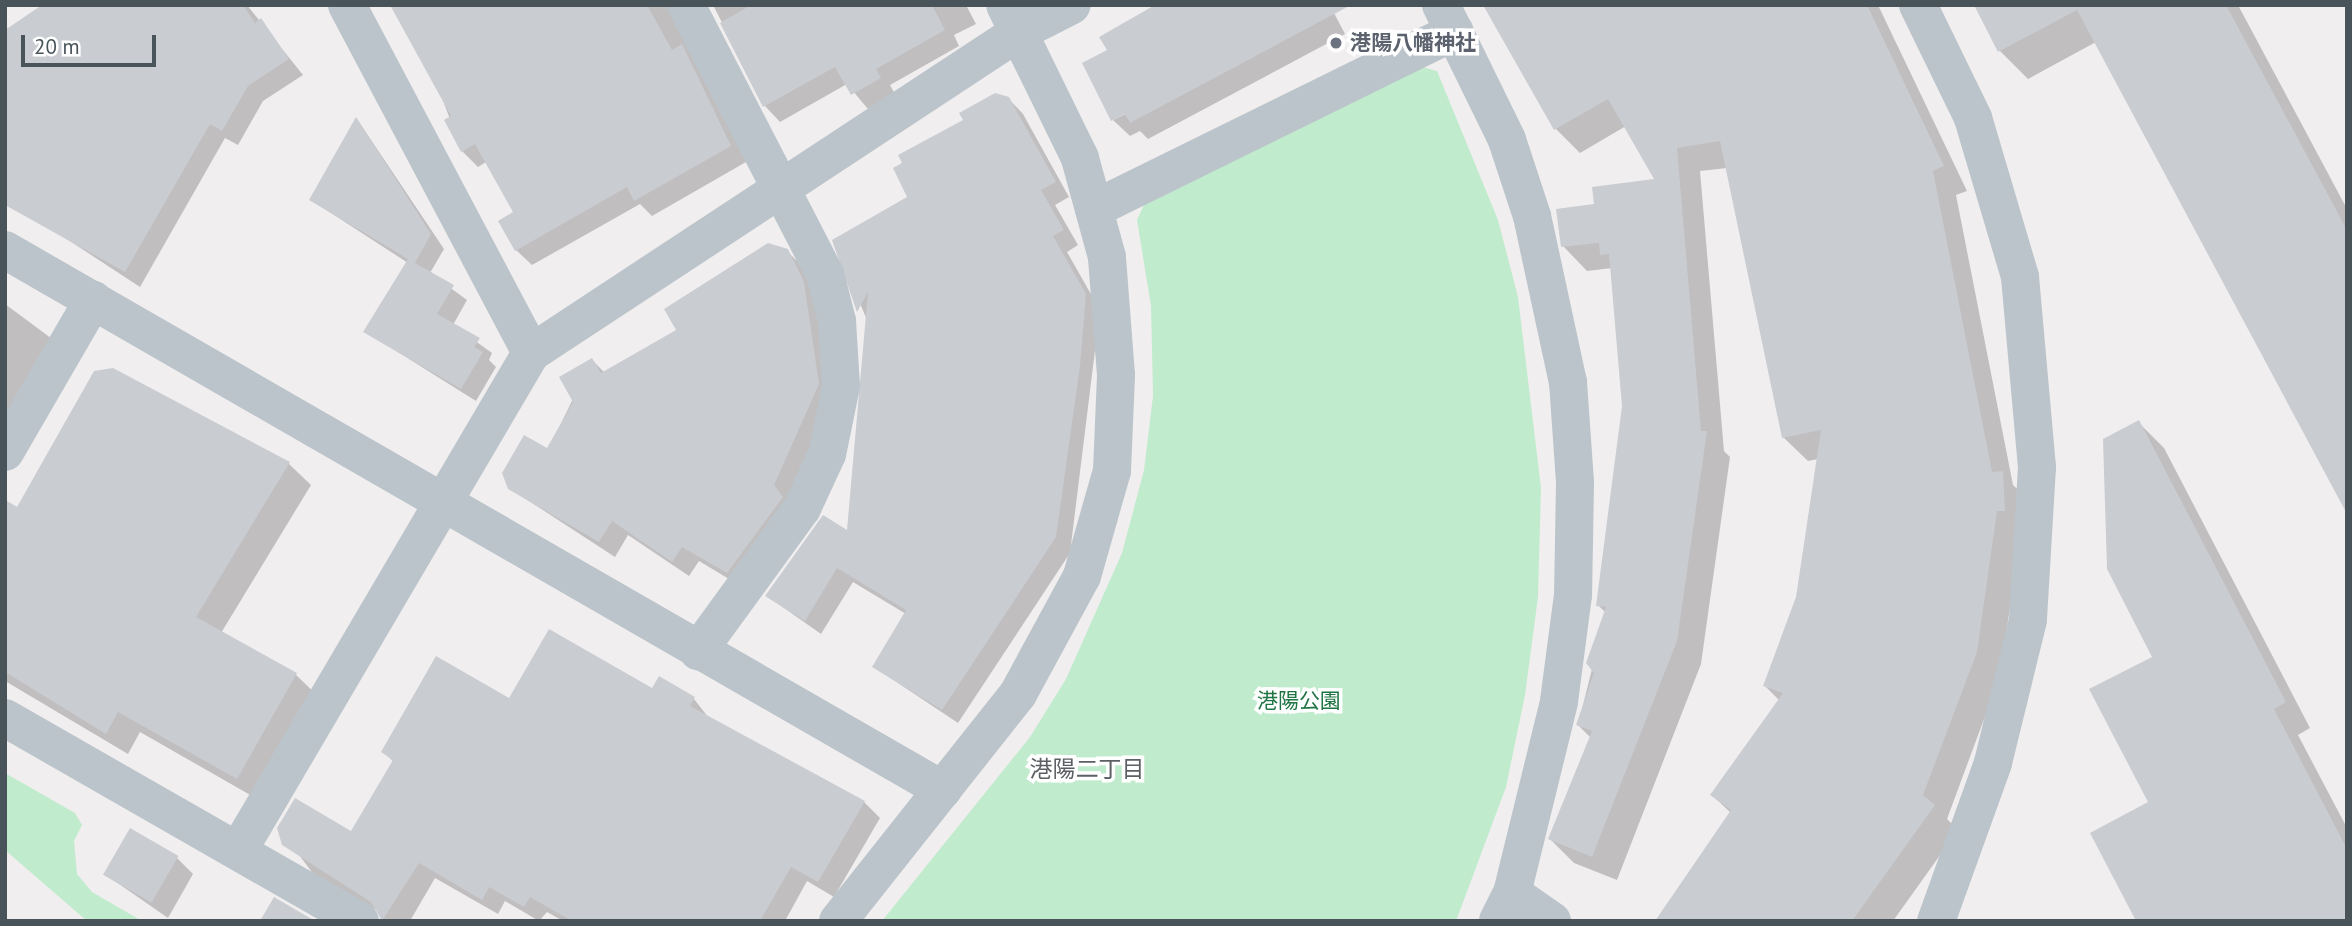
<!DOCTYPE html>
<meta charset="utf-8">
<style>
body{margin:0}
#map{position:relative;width:2352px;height:926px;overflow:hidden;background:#f1eeef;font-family:"PT Sans","Noto Sans JP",sans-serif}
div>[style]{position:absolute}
.green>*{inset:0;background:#c0ebcd}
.shadow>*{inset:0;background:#0003}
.building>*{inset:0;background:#c9ccd1;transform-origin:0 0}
.minor>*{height:38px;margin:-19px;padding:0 19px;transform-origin:19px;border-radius:19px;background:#bbc4ca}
.dots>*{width:19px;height:19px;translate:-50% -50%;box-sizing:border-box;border:4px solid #fff;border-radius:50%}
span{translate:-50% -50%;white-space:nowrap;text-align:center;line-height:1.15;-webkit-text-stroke:7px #fff;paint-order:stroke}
.worship-label{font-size:21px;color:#5b616d;font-weight:700}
.left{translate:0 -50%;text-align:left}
.park-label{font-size:21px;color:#1f7543}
.neighbourhood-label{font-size:23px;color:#5c5f63}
.frame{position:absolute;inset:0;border:7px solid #48535a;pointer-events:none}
.scale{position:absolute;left:21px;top:35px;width:135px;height:32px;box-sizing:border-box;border:4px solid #48535a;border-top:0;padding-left:9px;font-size:21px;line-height:24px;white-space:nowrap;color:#48535a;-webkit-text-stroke:5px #fff;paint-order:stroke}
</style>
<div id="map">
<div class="green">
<div style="clip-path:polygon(1419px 66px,1437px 71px,1498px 220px,1518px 297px,1541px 488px,1538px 597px,1525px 695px,1506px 787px,1456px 921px,882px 921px,1030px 737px,1066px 679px,1122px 553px,1144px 470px,1153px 396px,1151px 306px,1137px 220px,1147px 198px)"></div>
<div style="clip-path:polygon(5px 773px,75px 813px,82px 825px,74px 841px,77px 874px,92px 892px,142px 921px,87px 921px,5px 850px)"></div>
</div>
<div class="shadow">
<div style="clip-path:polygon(50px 5px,247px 5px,303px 75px,263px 101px,238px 145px,225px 138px,140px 287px,50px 228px)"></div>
<div style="clip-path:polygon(407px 5px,687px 5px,746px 162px,652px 216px,640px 204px,532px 265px,516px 250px,515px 213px,486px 162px,478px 167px,462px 151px)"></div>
<div style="clip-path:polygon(713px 5px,966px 5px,976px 24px,954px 35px,959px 46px,890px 85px,895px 94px,868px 109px,847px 84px,780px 122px,765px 106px)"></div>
<div style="clip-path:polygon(1485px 5px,1878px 5px,1967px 191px,1956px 195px,2013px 485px,2026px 497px,2000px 676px,1947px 819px,1958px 830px,1893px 921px,1657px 921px,1731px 813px,1712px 795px,1780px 701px,1765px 686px,1798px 598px,1818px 459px,1808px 461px,1783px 437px,1727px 168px,1700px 171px,1724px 451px,1730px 457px,1701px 664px,1617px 880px,1574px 863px,1550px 839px,1591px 738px,1578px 725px,1606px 613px,1598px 605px,1624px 406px,1612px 268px,1587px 271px,1563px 246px,1596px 205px,1657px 180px,1626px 126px,1580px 153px,1556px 129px)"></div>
<div style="clip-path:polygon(1976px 5px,2238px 5px,2347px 209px,2347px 511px,2096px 42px,2028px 79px,2000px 51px)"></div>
<div style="clip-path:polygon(1334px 13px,1345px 34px,1148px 139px,1140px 131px,1130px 136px,1113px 120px)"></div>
<div style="clip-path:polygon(1008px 98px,1023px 114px,1069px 197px,1055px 205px,1078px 245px,1067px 252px,1100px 310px,1070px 553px,958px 723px,874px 667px,906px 614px,853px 582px,821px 634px,767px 596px,849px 533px,867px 320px,834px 241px,910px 197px)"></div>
<div style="clip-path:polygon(357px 119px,444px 249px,430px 273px,467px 300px,453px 325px,492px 353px,489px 360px,496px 367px,476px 401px,366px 332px,408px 263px,311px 200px)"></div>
<div style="clip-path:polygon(768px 245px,787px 251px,803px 267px,830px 342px,834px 400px,744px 588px,699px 561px,689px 576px,628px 535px,615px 557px,509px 488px,548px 450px,592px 360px,605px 373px,679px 331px,666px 309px)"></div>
<div style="clip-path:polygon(5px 304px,63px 347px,5px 446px)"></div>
<div style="clip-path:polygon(112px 370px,289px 464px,311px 485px,221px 633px,296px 675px,318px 696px,259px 800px,140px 732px,128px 754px,5px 681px,5px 500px,18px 508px)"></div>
<div style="clip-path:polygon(2138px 422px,2164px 448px,2310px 728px,2298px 735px,2347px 828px,2347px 921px,2151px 803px,2155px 658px)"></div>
<div style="clip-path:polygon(652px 691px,694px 699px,708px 717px,864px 802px,880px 818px,834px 897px,807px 881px,785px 921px,563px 921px,547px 912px,539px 921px,505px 901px,498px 914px,435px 878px,410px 921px,383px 921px,378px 911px,314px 875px,279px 828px,352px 833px,394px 762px,383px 752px,510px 700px)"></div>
<div style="clip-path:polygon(176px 857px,193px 874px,168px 918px,106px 875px)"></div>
</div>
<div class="building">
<div style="clip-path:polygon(42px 5px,243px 5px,255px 23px,261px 18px,289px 59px,248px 86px,222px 131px,210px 124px,125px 272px,5px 205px,5px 30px)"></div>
<div style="clip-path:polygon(390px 5px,647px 5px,672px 50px,682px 44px,731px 146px,634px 201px,627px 187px,515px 251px,498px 221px,513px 212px,475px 144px,461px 152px,444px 120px,451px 116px)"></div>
<div style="clip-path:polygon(751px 5px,932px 5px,945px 30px,876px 69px,881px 78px,851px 95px,835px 67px,763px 107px,720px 23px)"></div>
<div style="clip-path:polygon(1155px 5px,1351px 5px,1130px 123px,1125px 114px,1111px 121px,1082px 63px,1107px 50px,1099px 37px)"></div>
<div style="clip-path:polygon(1483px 5px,1867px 5px,1944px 166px,1933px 171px,1992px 472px,2003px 471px,2005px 511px,1997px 511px,1977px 652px,1923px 795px,1935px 805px,1852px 921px,1655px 921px,1731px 810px,1710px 795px,1783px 693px,1763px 686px,1796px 597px,1821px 430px,1782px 438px,1720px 141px,1677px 148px,1701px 431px,1707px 431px,1677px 641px,1592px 857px,1548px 839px,1592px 731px,1576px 725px,1594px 673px,1586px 663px,1606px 607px,1596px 606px,1622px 406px,1609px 254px,1600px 255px,1599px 243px,1561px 247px,1556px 209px,1594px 204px,1592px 187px,1654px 179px,1608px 99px,1554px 130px)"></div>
<div style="clip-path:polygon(1974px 5px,2226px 5px,2347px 230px,2347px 514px,2077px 10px,1998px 52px)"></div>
<div style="clip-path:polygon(995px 93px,1009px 97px,1056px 182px,1041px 190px,1064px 230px,1053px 236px,1086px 294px,1080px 366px,1056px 537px,942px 710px,872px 667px,906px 610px,837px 568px,805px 621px,765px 596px,823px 515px,847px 530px,868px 292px,857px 312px,832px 240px,907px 197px,893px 168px,902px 163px,898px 155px,963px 120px,959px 113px)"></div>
<div style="clip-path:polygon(356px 117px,431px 234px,415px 263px,454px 285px,437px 314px,480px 338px,474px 347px,483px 352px,461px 389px,363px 332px,408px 259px,309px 200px)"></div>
<div style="clip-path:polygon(768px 243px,788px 249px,804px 282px,819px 384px,774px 485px,783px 497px,727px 573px,682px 547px,672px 562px,612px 521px,599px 542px,508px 489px,502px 473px,524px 435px,547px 448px,573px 402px,559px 377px,592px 358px,601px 373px,676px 330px,664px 309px)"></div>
<div style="clip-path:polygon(113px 368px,290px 462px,196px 617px,297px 673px,237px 779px,118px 712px,106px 734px,5px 672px,5px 500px,17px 507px,94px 371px)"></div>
<div style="clip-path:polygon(2139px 420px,2286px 702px,2274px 709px,2347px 849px,2347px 921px,2136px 921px,2090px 833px,2148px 802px,2089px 689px,2152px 657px,2107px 569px,2103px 439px)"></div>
<div style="clip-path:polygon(549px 629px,652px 688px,659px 676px,695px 697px,690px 706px,865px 801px,818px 882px,791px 867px,760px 921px,572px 921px,530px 897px,524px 907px,489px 887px,482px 900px,419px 863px,382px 921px,371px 902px,282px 845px,277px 828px,295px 798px,351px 831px,393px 760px,381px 752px,436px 656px,509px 698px)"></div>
<div style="left:130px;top:828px;width:56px;height:54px;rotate:30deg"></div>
<div style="clip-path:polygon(274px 897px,315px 921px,260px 921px)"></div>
</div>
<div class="minor">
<div style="left:347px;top:5px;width:394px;rotate:62.1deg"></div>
<div style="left:686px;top:5px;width:303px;rotate:62.7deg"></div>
<div style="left:825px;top:274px;width:49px;rotate:75.7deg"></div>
<div style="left:837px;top:321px;width:65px;rotate:86.5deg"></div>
<div style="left:841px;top:386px;width:69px;rotate:101.6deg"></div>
<div style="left:827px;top:454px;width:60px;rotate:114.8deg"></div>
<div style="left:802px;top:508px;width:177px;rotate:126deg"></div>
<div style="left:1441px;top:5px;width:150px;rotate:63.9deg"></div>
<div style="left:1507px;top:140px;width:80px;rotate:71.8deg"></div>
<div style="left:1532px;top:216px;width:170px;rotate:77.8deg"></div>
<div style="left:1568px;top:382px;width:101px;rotate:86deg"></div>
<div style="left:1575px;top:483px;width:112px;rotate:91deg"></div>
<div style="left:1573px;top:595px;width:108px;rotate:97.5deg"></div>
<div style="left:1559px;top:702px;width:197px;rotate:103.8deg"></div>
<div style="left:1512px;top:893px;width:31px;rotate:117deg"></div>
<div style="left:1918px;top:5px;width:126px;rotate:64deg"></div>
<div style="left:1973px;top:118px;width:166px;rotate:73.5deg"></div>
<div style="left:2020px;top:277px;width:191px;rotate:84.9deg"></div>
<div style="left:2037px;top:467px;width:153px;rotate:93.4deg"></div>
<div style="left:2028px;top:620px;width:147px;rotate:103.8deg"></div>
<div style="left:1993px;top:763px;width:168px;rotate:109.8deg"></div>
<div style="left:1094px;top:209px;width:402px;rotate:-26.2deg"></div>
<div style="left:5px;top:250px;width:1082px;rotate:29.93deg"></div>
<div style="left:5px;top:452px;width:176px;rotate:-59.9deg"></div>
<div style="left:5px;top:718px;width:409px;rotate:29.8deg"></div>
<div style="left:238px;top:851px;width:578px;rotate:-59.53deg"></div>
<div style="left:531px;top:353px;width:584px;rotate:-33.34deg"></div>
<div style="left:1019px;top:32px;width:59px;rotate:-27deg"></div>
<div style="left:1512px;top:893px;width:49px;rotate:35deg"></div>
<div style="left:838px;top:921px;width:290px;rotate:-51.6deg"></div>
<div style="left:1018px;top:694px;width:134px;rotate:-61.5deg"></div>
<div style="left:1082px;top:576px;width:109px;rotate:-74.1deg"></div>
<div style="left:1112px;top:471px;width:96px;rotate:-87.6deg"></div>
<div style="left:1116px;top:375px;width:118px;rotate:-94.4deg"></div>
<div style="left:1107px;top:257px;width:103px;rotate:-105.3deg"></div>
<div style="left:1080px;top:158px;width:170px;rotate:-116.1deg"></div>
</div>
<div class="dots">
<div style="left:1336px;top:43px;background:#6b7280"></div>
</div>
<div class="worship-label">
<span class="left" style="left:1350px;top:43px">港陽八幡神社</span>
</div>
<div class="park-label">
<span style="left:1299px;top:701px">港陽公園</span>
</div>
<div class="neighbourhood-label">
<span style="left:1087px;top:769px">港陽二丁目</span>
</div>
<div class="frame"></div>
<div class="scale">20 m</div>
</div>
